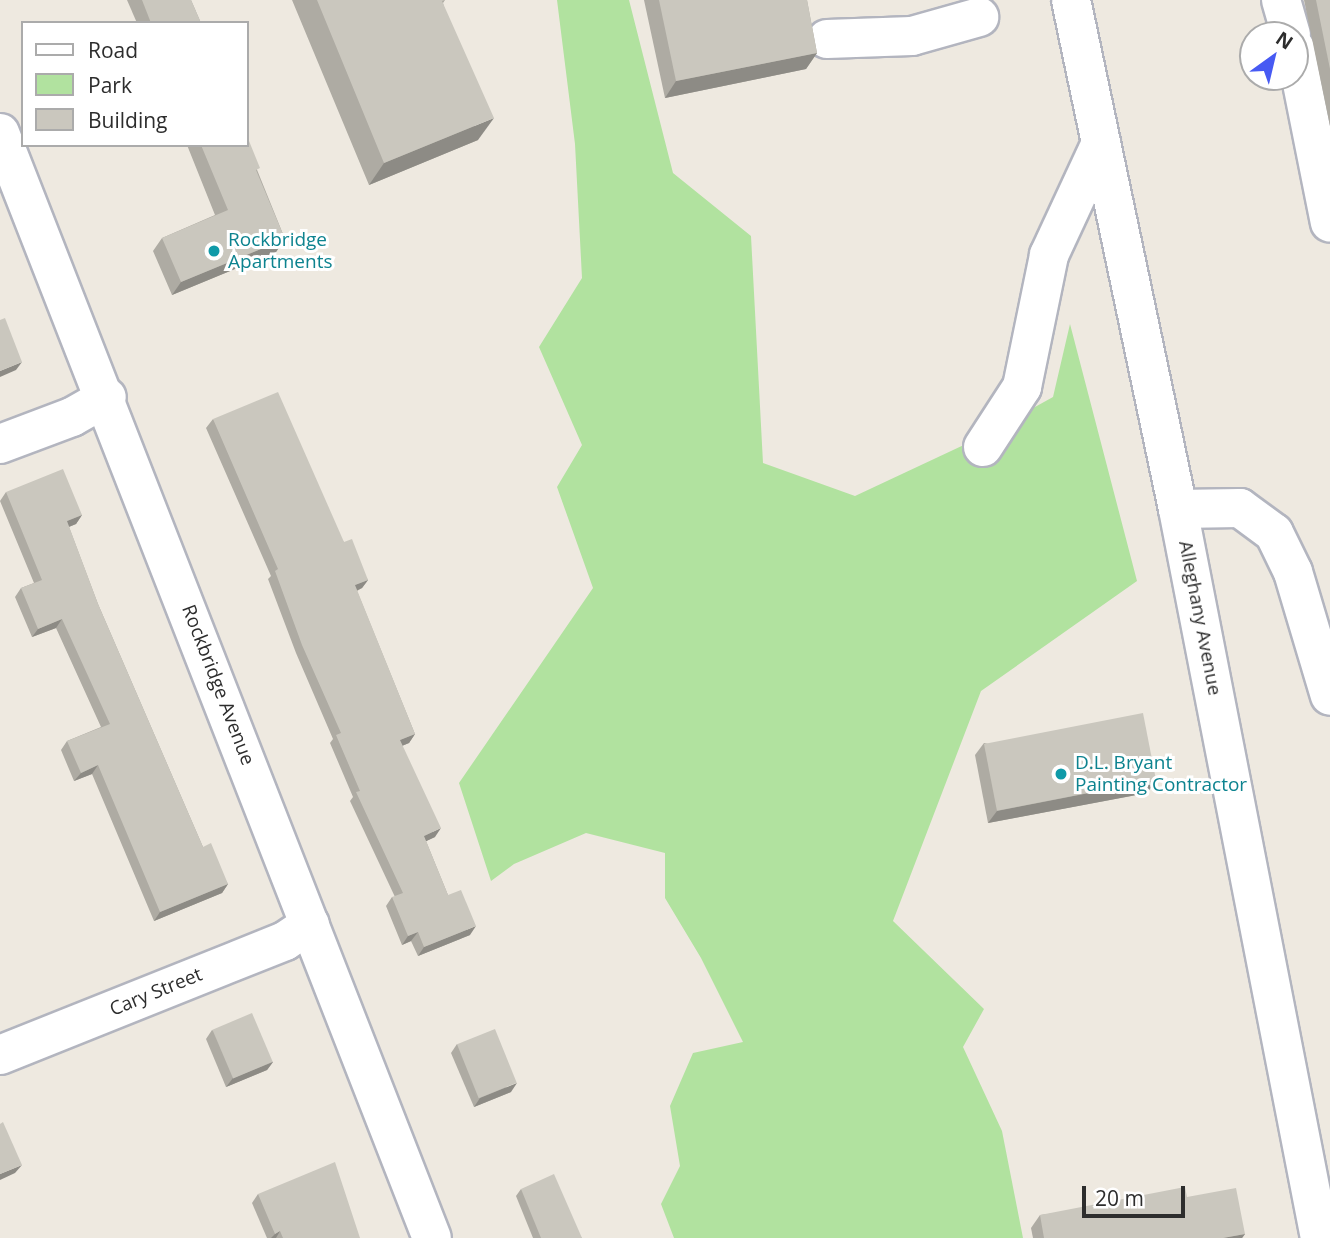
<!DOCTYPE html>
<style>
body{margin:0}
#map{position:relative;width:1330px;height:1238px;overflow:hidden;background:#eee9e0;font-family:"Open Sans",sans-serif}
div>[style]{position:absolute}
.green>*{inset:0;background:#b1e29f}
.roads{filter:drop-shadow(2px 0 #b3b5bf) drop-shadow(-2px 0 #b3b5bf) drop-shadow(0 2px #b3b5bf) drop-shadow(0 -2px #b3b5bf)}
.minor>*{height:38px;margin:-19px;padding:0 19px;transform-origin:19px;border-radius:19px;background:#fff}
.wall>*{inset:0;background:#aeaba3}
.shaded-wall>*{inset:0;background:#8d8b85}
.building>*{inset:0;background:#cac7be;transform-origin:0 0}
.dots>*{width:19px;height:19px;translate:-50% -50%;box-sizing:border-box;border:4px solid #fff;border-radius:50%}
span{translate:-50% -50%;white-space:nowrap;text-align:center;line-height:1.15;-webkit-text-stroke:6px #fff;paint-order:stroke}
.culture-label{font-size:19px;color:#0d838f}
.left{translate:0 -50%;text-align:left}
.street-label{font-size:19px;color:#2d2d2d}
.legend{position:absolute;left:21px;top:21px;width:228px;height:126px;box-sizing:border-box;background:#fff;border:2px solid #ababab;margin:0;padding:9px 12px;list-style:none;font-size:21px;color:#2d2d2d}
.legend li{display:flex;align-items:center;gap:14px;height:35px}
.legend b{width:35px;border:2px solid #ababab}
.north{position:absolute;left:1239px;top:21px;width:70px;height:70px;box-sizing:border-box;background:#fff;border:2px solid #ababab;border-radius:50%;rotate:34deg;font-size:19px;font-weight:700;line-height:28px;text-align:center;color:#2d2d2d}
.north::after{content:'';display:block;margin:auto;width:24px;height:32px;background:#475af3;clip-path:polygon(50% 0,100% 100%,50% 72%,0 100%)}
.scale{position:absolute;left:1082px;top:1186px;width:103px;height:32px;box-sizing:border-box;border:4px solid #2d2d2d;border-top:0;padding-left:9px;font-size:21px;line-height:24px;white-space:nowrap;color:#2d2d2d;-webkit-text-stroke:5px #fff;paint-order:stroke}
</style>
<div id="map">
<div class="green">
<div style="clip-path:polygon(557px 0,629px 0,673px 173px,751px 236px,763px 463px,855px 496px,983px 436px,1053px 397px,1070px 324px,1137px 581px,981px 691px,893px 921px,984px 1009px,963px 1047px,1002px 1131px,1023px 1238px,674px 1238px,661px 1204px,680px 1166px,670px 1106px,693px 1053px,743px 1042px,701px 958px,665px 898px,665px 853px,586px 833px,514px 864px,491px 881px,459px 783px,593px 588px,557px 487px,582px 445px,539px 347px,582px 278px,575px 144px)"></div>
</div>
<div class="roads">
<div class="minor">
<div style="left:1071px;top:0;width:520px;rotate:78.13deg"></div>
<div style="left:1178px;top:509px;width:743px;rotate:78.98deg"></div>
<div style="left:1281px;top:0;width:36px;rotate:74deg"></div>
<div style="left:827px;top:39px;width:85px;rotate:-2deg"></div>
<div style="left:912px;top:36px;width:70px;rotate:-15.8deg"></div>
<div style="left:1295px;top:48px;width:178px;rotate:78.7deg"></div>
<div style="left:0;top:133px;width:1186px;rotate:68.65deg"></div>
<div style="left:0;top:444px;width:77px;rotate:-20.6deg"></div>
<div style="left:72px;top:417px;width:40px;rotate:-29.7deg"></div>
<div style="left:983px;top:447px;width:72px;rotate:-57deg"></div>
<div style="left:1022px;top:387px;width:135px;rotate:-78.4deg"></div>
<div style="left:1049px;top:255px;width:123px;rotate:-65.1deg"></div>
<div style="left:1178px;top:509px;width:62px;rotate:-0.9deg"></div>
<div style="left:1240px;top:508px;width:42px;rotate:36.3deg"></div>
<div style="left:1274px;top:533px;width:43px;rotate:64deg"></div>
<div style="left:1293px;top:572px;width:129px;rotate:73.4deg"></div>
<div style="left:0;top:1055px;width:307px;rotate:-21.8deg"></div>
<div style="left:285px;top:941px;width:30px;rotate:-34deg"></div>
</div>
</div>
<div class="wall">
<div style="clip-path:polygon(127px 0,191px 0,201px 23px,137px 23px)"></div>
<div style="clip-path:polygon(292px 0,445px 0,443px 3px,478px 140px,369px 185px)"></div>
<div style="clip-path:polygon(644px 0,807px 0,817px 53px,806px 69px,665px 98px)"></div>
<div style="clip-path:polygon(1304px 0,1330px 0,1330px 126px)"></div>
<div style="clip-path:polygon(187px 145px,247px 145px,285px 239px,276px 252px,172px 295px,153px 251px,162px 238px,215px 215px)"></div>
<div style="clip-path:polygon(213px 419px,344px 542px,368px 580px,362px 588px,357px 591px,415px 734px,409px 743px,402px 746px,435px 837px,426px 841px,448px 895px,470px 935px,418px 956px,411px 941px,402px 945px,386px 906px,392px 897px,395px 897px,350px 801px,353px 797px,330px 743px,333px 739px,296px 653px,268px 579px,271px 576px,206px 428px)"></div>
<div style="clip-path:polygon(6px 492px,82px 515px,76px 524px,69px 527px,98px 604px,203px 847px,228px 884px,222px 893px,154px 921px,92px 774px,74px 781px,61px 750px,67px 741px,101px 727px,56px 628px,32px 637px,15px 597px,21px 588px,34px 583px,0 501px)"></div>
<div style="clip-path:polygon(984px 743px,1156px 780px,1147px 793px,988px 823px,975px 755px)"></div>
<div style="clip-path:polygon(212px 1030px,273px 1062px,267px 1070px,226px 1087px,206px 1039px)"></div>
<div style="clip-path:polygon(457px 1044px,511px 1092px,474px 1107px,451px 1053px)"></div>
<div style="clip-path:polygon(521px 1189px,582px 1238px,533px 1238px,516px 1196px)"></div>
<div style="clip-path:polygon(258px 1194px,360px 1238px,267px 1238px,252px 1203px)"></div>
<div style="clip-path:polygon(1187px 1197px,1245px 1234px,1242px 1238px,1033px 1238px,1031px 1228px,1040px 1215px)"></div>
</div>
<div class="shaded-wall">
<div style="clip-path:polygon(817px 53px,806px 69px,665px 98px,676px 81px)"></div>
<div style="clip-path:polygon(494px 118px,478px 140px,369px 185px,384px 163px)"></div>
<div style="clip-path:polygon(285px 239px,276px 252px,172px 295px,181px 282px)"></div>
<div style="clip-path:polygon(22px 362px,16px 370px,0 377px,0 371px)"></div>
<div style="clip-path:polygon(82px 515px,76px 524px,61px 530px,67px 521px)"></div>
<div style="clip-path:polygon(368px 580px,362px 588px,349px 594px,355px 585px)"></div>
<div style="clip-path:polygon(62px 619px,56px 628px,32px 637px,38px 629px)"></div>
<div style="clip-path:polygon(415px 734px,409px 743px,394px 749px,400px 740px)"></div>
<div style="clip-path:polygon(98px 765px,92px 774px,74px 781px,81px 773px)"></div>
<div style="clip-path:polygon(1156px 780px,1147px 793px,988px 823px,997px 811px)"></div>
<div style="clip-path:polygon(441px 828px,435px 837px,418px 845px,424px 836px)"></div>
<div style="clip-path:polygon(228px 884px,222px 893px,154px 921px,160px 912px)"></div>
<div style="clip-path:polygon(476px 926px,470px 935px,418px 956px,424px 947px)"></div>
<div style="clip-path:polygon(418px 932px,411px 941px,402px 945px,408px 936px)"></div>
<div style="clip-path:polygon(273px 1062px,267px 1070px,226px 1087px,233px 1078px)"></div>
<div style="clip-path:polygon(517px 1083px,511px 1092px,474px 1107px,480px 1098px)"></div>
<div style="clip-path:polygon(22px 1165px,15px 1173px,0 1180px,0 1174px)"></div>
<div style="clip-path:polygon(280px 1231px,276px 1238px,271px 1238px,275px 1234px)"></div>
<div style="clip-path:polygon(1245px 1234px,1242px 1238px,1223px 1238px)"></div>
</div>
<div class="building">
<div style="clip-path:polygon(142px 0,191px 0,201px 23px,151px 23px)"></div>
<div style="clip-path:polygon(317px 0,445px 0,442px 1px,494px 118px,384px 163px)"></div>
<div style="clip-path:polygon(659px 0,807px 0,817px 53px,676px 81px)"></div>
<div style="clip-path:polygon(1316px 0,1330px 0,1330px 69px)"></div>
<div style="clip-path:polygon(247px 136px,260px 168px,256px 170px,285px 239px,181px 282px,162px 238px,228px 210px,201px 145px,247px 145px)"></div>
<div style="clip-path:polygon(5px 318px,22px 362px,0 371px,0 320px)"></div>
<div style="clip-path:polygon(278px 392px,344px 542px,352px 539px,368px 580px,355px 585px,415px 734px,400px 740px,441px 828px,424px 836px,448px 895px,461px 890px,476px 926px,424px 947px,418px 932px,408px 936px,392px 897px,403px 893px,356px 792px,360px 791px,336px 735px,341px 733px,302px 645px,275px 571px,278px 569px,213px 419px)"></div>
<div style="clip-path:polygon(63px 469px,82px 515px,67px 521px,98px 604px,203px 847px,211px 843px,228px 884px,160px 912px,98px 765px,81px 773px,67px 741px,110px 724px,62px 619px,38px 629px,21px 588px,42px 580px,6px 492px)"></div>
<div style="left:1143px;top:713px;width:68px;height:162px;rotate:79deg"></div>
<div style="left:252px;top:1013px;width:53px;height:43px;rotate:67deg"></div>
<div style="left:495px;top:1029px;width:58px;height:41px;rotate:68deg"></div>
<div style="clip-path:polygon(3px 1122px,22px 1165px,0 1174px,0 1124px)"></div>
<div style="clip-path:polygon(335px 1162px,360px 1238px,283px 1238px,280px 1231px,275px 1234px,258px 1194px)"></div>
<div style="clip-path:polygon(554px 1174px,582px 1238px,541px 1238px,521px 1189px)"></div>
<div style="clip-path:polygon(1185px 1187px,1187px 1197px,1236px 1188px,1245px 1234px,1223px 1238px,1044px 1238px,1040px 1215px)"></div>
</div>
<div class="dots">
<div style="left:214px;top:251px;background:#0f9aa8"></div>
<div style="left:1061px;top:774px;background:#0f9aa8"></div>
</div>
<div class="culture-label">
<span class="left" style="left:228px;top:251px">Rockbridge<br>Apartments</span>
<span class="left" style="left:1075px;top:774px">D.L. Bryant<br>Painting Contractor</span>
</div>
<div class="street-label">
<span style="left:1200px;top:618px;rotate:79deg">Alleghany Avenue</span>
<span style="left:218px;top:685px;rotate:69deg">Rockbridge Avenue</span>
<span style="left:156px;top:992px;rotate:-22deg">Cary Street</span>
</div>
<ul class="legend">
<li><b style="height:9px;background:#fff"></b>Road</li>
<li><b style="height:19px;background:#b1e29f"></b>Park</li>
<li><b style="height:19px;background:#cac7be"></b>Building</li>
</ul>
<div class="north">N</div>
<div class="scale">20 m</div>
</div>
